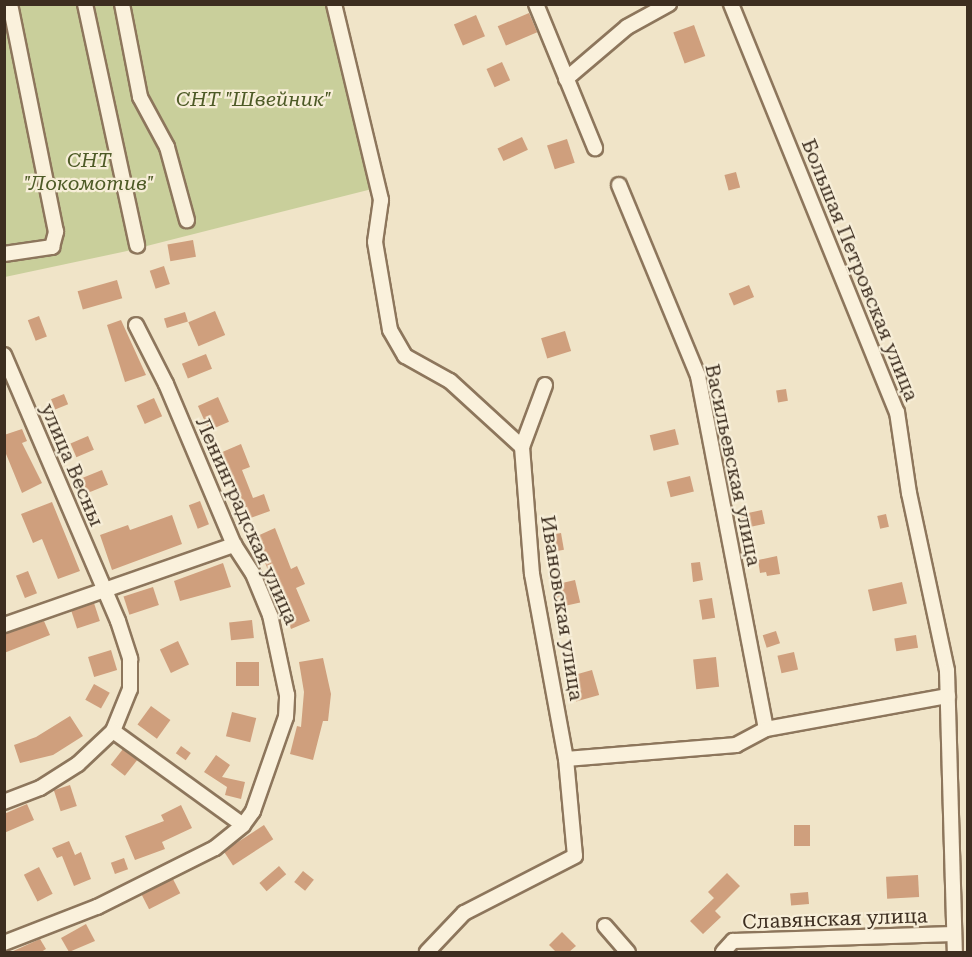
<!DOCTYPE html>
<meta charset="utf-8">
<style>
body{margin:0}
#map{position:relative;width:972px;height:957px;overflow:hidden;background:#f0e4c8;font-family:"Roboto Serif",serif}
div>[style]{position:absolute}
.green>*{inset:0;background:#c9cf9b}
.building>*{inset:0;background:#cf9f7d;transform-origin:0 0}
.roads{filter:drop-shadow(2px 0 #8d765c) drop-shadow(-2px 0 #8d765c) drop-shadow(0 2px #8d765c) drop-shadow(0 -2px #8d765c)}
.minor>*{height:14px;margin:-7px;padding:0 7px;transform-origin:7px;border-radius:7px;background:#faf1dc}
span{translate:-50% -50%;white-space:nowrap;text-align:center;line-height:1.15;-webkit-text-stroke:4.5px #f7eed8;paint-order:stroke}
.park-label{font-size:20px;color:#4d5a26;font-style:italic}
.street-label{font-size:20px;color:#3d2e20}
.frame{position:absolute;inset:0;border:6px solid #3d2e20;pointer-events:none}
</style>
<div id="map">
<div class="green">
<div style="clip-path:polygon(4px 5px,328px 5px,372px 189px,127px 251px,5px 277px)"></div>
</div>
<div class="building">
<div style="left:529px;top:13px;width:21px;height:34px;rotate:67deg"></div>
<div style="left:476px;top:15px;width:23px;height:24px;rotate:67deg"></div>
<div style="left:694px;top:25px;width:33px;height:22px;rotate:70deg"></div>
<div style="left:502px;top:62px;width:20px;height:17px;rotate:66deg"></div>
<div style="left:522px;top:137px;width:14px;height:27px;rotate:65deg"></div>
<div style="left:567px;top:139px;width:25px;height:21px;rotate:72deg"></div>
<div style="left:736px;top:172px;width:16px;height:12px;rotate:75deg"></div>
<div style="left:193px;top:240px;width:17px;height:26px;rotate:80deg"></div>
<div style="left:164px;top:266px;width:19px;height:15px;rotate:72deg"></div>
<div style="left:117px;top:280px;width:19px;height:41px;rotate:74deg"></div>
<div style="left:749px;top:285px;width:13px;height:22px;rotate:67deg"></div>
<div style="left:215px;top:311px;width:26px;height:29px;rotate:67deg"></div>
<div style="left:185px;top:312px;width:10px;height:22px;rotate:73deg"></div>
<div style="left:39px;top:316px;width:22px;height:12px;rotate:69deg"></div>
<div style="clip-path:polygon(121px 320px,146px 375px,125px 382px,107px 325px)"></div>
<div style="left:565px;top:331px;width:21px;height:25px;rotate:73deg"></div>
<div style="left:206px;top:354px;width:16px;height:26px;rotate:68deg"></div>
<div style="left:786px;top:389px;width:12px;height:10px;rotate:81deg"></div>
<div style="left:64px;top:394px;width:11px;height:14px;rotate:68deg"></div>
<div style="left:218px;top:397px;width:27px;height:22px;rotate:66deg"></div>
<div style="left:154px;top:398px;width:20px;height:19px;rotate:66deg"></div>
<div style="clip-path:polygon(22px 429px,27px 441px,22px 443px,42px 483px,22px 493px,4px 449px,4px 435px)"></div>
<div style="left:675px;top:429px;width:16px;height:26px;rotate:76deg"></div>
<div style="left:88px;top:436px;width:15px;height:19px;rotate:67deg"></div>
<div style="clip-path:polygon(241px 444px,250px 467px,242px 470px,253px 498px,264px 494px,270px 511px,248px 519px,220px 453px)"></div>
<div style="left:102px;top:470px;width:16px;height:22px;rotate:68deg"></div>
<div style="left:690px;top:476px;width:16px;height:24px;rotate:76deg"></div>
<div style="left:200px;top:501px;width:25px;height:12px;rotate:69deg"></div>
<div style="clip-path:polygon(52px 502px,80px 571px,58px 579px,42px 539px,33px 543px,21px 514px)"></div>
<div style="left:95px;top:507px;width:16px;height:10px;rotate:68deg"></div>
<div style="left:762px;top:510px;width:14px;height:24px;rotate:78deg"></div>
<div style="left:886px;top:514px;width:13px;height:9px;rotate:77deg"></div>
<div style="clip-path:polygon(172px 515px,182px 544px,112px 570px,100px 535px,128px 525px,130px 530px)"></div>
<div style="clip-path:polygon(275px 528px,291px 569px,297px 566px,305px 584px,296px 588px,310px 621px,291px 629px,255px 537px)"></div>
<div style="left:561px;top:533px;width:17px;height:11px;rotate:80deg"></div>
<div style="clip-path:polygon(777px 556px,780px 574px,767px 576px,766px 572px,760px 573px,758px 560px)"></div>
<div style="clip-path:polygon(700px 562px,703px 580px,693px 582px,691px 563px)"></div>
<div style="clip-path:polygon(223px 563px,231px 587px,180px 601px,174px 581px)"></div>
<div style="left:28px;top:571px;width:24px;height:13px;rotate:68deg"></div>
<div style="left:575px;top:580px;width:23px;height:23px;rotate:77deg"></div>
<div style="left:902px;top:582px;width:22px;height:35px;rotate:77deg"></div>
<div style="left:153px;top:587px;width:19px;height:31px;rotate:72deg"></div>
<div style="left:712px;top:598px;width:20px;height:13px;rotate:81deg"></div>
<div style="left:94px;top:603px;width:19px;height:24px;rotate:72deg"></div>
<div style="left:252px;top:620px;width:18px;height:23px;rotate:84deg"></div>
<div style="clip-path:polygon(44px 621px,50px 635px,4px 653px,4px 634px)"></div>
<div style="left:776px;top:631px;width:13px;height:14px;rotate:72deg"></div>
<div style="left:916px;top:635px;width:13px;height:22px;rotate:81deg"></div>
<div style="left:178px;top:641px;width:26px;height:20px;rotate:65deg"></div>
<div style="left:111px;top:650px;width:21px;height:24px;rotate:73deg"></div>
<div style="left:794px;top:652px;width:18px;height:17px;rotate:77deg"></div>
<div style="left:716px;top:657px;width:30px;height:23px;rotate:84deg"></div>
<div style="clip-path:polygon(323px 658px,331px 694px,328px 721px,323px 721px,313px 760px,290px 754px,297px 726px,301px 727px,304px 692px,299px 662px)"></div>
<div style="left:236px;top:662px;width:23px;height:24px"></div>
<div style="left:592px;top:670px;width:26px;height:24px;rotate:74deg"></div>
<div style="left:94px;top:684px;width:18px;height:18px;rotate:29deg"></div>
<div style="left:151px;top:706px;width:24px;height:23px;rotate:36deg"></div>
<div style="left:232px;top:712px;width:25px;height:25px;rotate:14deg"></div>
<div style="clip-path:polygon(70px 716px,83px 736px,53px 755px,20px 763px,14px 745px,36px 737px)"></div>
<div style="left:181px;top:746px;width:12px;height:9px;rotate:35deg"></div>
<div style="left:123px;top:749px;width:18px;height:20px;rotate:38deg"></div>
<div style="clip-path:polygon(216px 755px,230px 765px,222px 777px,245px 782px,241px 799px,225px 795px,227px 787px,204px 772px)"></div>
<div style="left:70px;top:785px;width:22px;height:17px;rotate:72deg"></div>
<div style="clip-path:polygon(27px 804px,34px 820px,4px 833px,4px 814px)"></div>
<div style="clip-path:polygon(181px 805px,192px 828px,162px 842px,165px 849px,135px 860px,125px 836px,164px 821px,161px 815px)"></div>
<div style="left:264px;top:825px;width:17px;height:48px;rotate:57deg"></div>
<div style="left:794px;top:825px;width:16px;height:21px"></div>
<div style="clip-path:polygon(69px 841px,75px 855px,81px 852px,91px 879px,74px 886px,62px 856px,57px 858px,52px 848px)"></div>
<div style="left:124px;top:858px;width:12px;height:14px;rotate:70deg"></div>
<div style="left:279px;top:866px;width:11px;height:26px;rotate:49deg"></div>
<div style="left:39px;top:867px;width:30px;height:17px;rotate:63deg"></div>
<div style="left:303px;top:871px;width:14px;height:14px;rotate:39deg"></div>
<div style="clip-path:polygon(727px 873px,740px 886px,715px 911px,721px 917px,703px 934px,690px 921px,714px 898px,708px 892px)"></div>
<div style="left:918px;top:875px;width:22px;height:32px;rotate:87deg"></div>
<div style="left:173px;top:879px;width:16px;height:35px;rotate:63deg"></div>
<div style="left:808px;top:892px;width:12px;height:18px;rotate:85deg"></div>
<div style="clip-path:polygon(86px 924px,95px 941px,69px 952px,61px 938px)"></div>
<div style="clip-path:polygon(562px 932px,576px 946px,569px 952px,556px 952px,549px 945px)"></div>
<div style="clip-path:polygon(40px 939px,46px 949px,41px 952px,11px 952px)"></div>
</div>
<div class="roads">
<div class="minor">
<div style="left:85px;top:4px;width:247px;rotate:77.8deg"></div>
<div style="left:122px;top:4px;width:95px;rotate:79deg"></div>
<div style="left:140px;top:97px;width:57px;rotate:61.6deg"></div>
<div style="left:167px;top:147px;width:76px;rotate:74.7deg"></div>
<div style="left:334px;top:4px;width:202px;rotate:76.5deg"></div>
<div style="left:381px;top:200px;width:42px;rotate:98.1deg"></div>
<div style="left:375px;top:242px;width:89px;rotate:80.3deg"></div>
<div style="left:390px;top:330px;width:30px;rotate:60deg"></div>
<div style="left:405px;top:356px;width:51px;rotate:29.1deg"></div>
<div style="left:450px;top:381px;width:98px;rotate:42.5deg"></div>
<div style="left:522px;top:447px;width:127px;rotate:85.5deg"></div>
<div style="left:532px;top:574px;width:188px;rotate:79.6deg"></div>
<div style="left:566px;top:759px;width:97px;rotate:84.7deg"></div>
<div style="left:575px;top:856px;width:125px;rotate:152.8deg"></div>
<div style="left:464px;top:913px;width:54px;rotate:133.5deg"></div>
<div style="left:536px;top:4px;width:156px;rotate:67.7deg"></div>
<div style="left:731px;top:4px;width:440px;rotate:67.9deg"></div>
<div style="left:897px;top:412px;width:82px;rotate:81.6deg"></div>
<div style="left:909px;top:493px;width:182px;rotate:77.9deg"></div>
<div style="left:947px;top:671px;width:281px;rotate:88.4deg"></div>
<div style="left:566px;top:79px;width:80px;rotate:-40.4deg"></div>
<div style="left:627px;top:27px;width:48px;rotate:-28.7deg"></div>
<div style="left:619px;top:185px;width:207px;rotate:67.5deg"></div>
<div style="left:698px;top:376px;width:359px;rotate:79.1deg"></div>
<div style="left:4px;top:254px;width:49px;rotate:-8.3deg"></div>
<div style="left:52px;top:247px;width:16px;rotate:-75deg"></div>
<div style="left:56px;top:232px;width:233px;rotate:-101.4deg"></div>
<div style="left:4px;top:355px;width:289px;rotate:66.8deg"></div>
<div style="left:118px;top:621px;width:40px;rotate:72deg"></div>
<div style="left:130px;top:659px;width:30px;rotate:90deg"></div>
<div style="left:130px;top:689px;width:45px;rotate:112deg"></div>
<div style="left:113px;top:731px;width:48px;rotate:136.7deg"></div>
<div style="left:78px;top:764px;width:45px;rotate:147.7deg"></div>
<div style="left:40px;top:788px;width:39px;rotate:159deg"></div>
<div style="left:522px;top:447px;width:66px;rotate:-69.6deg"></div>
<div style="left:4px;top:625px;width:244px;rotate:-19.2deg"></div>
<div style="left:113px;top:731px;width:160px;rotate:35.9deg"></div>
<div style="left:566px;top:759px;width:171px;rotate:-4.7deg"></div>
<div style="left:736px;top:745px;width:34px;rotate:-28deg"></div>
<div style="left:766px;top:729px;width:185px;rotate:-10.3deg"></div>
<div style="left:605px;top:926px;width:35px;rotate:49deg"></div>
<div style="left:4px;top:943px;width:100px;rotate:-21.2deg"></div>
<div style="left:97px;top:907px;width:132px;rotate:-26.6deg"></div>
<div style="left:215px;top:848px;width:36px;rotate:-39deg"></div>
<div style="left:243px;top:825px;width:17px;rotate:-54deg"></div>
<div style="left:253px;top:811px;width:100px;rotate:-70.7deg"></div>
<div style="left:286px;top:717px;width:22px;rotate:-87deg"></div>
<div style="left:287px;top:695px;width:82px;rotate:-102deg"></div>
<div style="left:270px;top:615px;width:44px;rotate:-112.5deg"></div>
<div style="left:253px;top:574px;width:35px;rotate:-123deg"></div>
<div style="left:234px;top:545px;width:175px;rotate:-112.9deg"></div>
<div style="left:166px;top:384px;width:66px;rotate:-117deg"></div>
<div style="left:723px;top:952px;width:15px;rotate:-48deg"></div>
<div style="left:733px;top:941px;width:221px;rotate:-1.8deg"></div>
</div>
</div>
<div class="park-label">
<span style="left:254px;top:99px">СНТ "Швейник"</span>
<span style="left:89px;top:172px">СНТ<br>"Локомотив"</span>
</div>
<div class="street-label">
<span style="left:860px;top:270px;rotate:68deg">Большая Петровская улица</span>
<span style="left:72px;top:465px;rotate:67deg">улица Весны</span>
<span style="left:733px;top:465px;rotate:78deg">Васильевская улица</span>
<span style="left:247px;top:521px;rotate:66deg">Ленинградская улица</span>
<span style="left:562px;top:608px;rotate:81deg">Ивановская улица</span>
<span style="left:835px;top:919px;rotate:-2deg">Славянская улица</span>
</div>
<div class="frame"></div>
</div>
